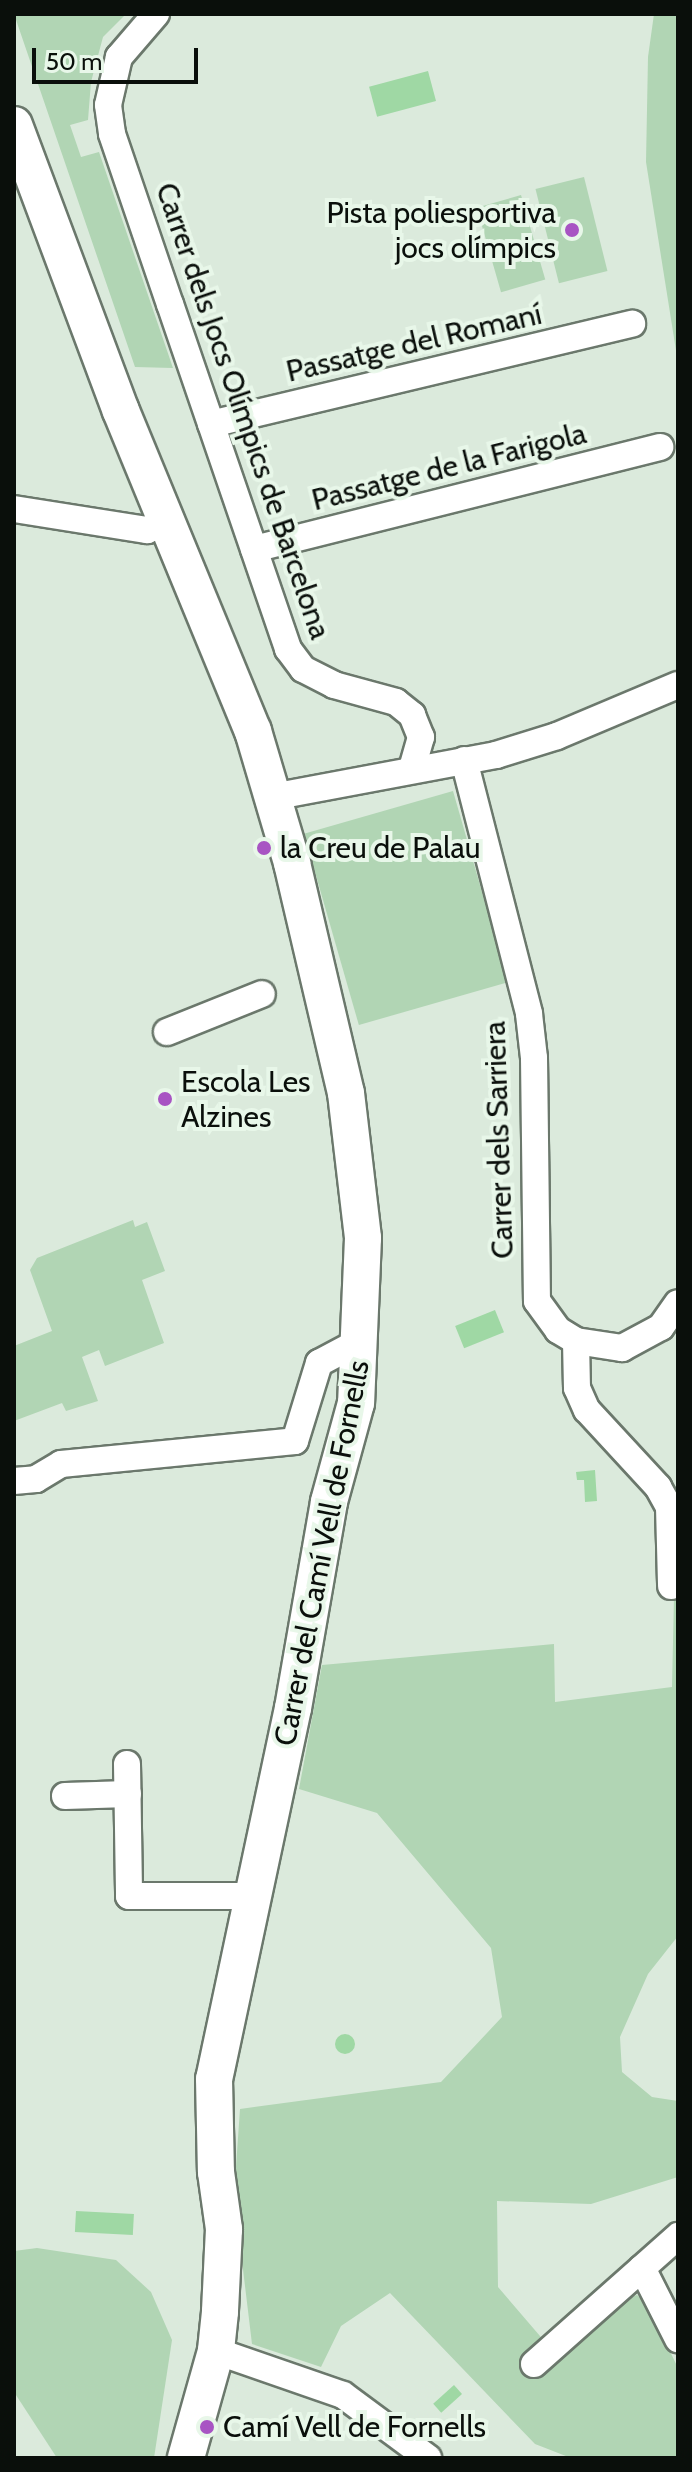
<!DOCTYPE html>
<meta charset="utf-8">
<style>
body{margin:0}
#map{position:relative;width:692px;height:2472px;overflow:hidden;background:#dbeadc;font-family:Cabin,sans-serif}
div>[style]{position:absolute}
.green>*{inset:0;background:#b1d5b4;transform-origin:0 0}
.water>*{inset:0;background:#9fd8a4;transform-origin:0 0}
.round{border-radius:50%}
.roads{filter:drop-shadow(2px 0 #6b786c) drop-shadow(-2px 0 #6b786c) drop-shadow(0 2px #6b786c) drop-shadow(0 -2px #6b786c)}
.street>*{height:26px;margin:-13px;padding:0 13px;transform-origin:13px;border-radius:13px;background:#fff}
.secondary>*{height:36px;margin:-18px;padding:0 18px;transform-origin:18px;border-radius:18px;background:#fff}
.dots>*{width:22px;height:22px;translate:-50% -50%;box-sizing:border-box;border:4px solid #e8f7e9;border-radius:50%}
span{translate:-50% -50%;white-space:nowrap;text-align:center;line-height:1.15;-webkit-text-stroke:8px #e8f7e9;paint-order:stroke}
.poi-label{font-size:30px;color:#0a0f0b}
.right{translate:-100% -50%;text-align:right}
.left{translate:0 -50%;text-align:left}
.street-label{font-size:30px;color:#0a0f0b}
.frame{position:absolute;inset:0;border:16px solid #0a0f0b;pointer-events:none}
.scale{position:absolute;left:32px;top:48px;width:166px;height:36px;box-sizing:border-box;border:4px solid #0a0f0b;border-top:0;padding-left:10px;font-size:24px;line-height:28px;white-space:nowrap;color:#0a0f0b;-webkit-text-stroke:6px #e8f7e9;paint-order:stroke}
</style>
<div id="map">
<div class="green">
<div style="clip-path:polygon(14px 14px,126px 14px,103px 37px,91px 82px,88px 120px,70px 125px,81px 157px,99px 152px,173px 368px,135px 367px)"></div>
<div style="clip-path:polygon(654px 14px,678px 14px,678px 363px,646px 162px,648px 57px)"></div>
<div style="left:584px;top:177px;width:97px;height:50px;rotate:76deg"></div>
<div style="left:521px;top:195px;width:88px;height:46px;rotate:74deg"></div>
<div style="left:453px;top:791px;width:199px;height:155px;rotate:74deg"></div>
<div style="clip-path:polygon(133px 1220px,135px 1227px,147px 1222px,165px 1271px,142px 1280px,164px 1343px,105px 1366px,99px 1350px,82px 1357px,98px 1401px,66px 1411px,62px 1403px,14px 1421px,14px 1346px,52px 1331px,30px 1270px,37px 1258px)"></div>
<div style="clip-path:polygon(676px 1506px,678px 1936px,648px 1974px,620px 2037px,622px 2072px,652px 2097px,678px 2101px,678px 2177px,591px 2204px,497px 2201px,498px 2287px,558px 2357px,624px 2300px,637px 2295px,647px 2304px,678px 2368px,678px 2458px,571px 2458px,535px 2444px,390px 2293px,341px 2326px,321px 2367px,252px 2344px,234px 2195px,240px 2109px,441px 2082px,502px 2017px,491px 1948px,377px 1813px,299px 1789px,322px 1665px,554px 1644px,555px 1702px,672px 1687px)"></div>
<div style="clip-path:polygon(37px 2248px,116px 2260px,151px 2292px,172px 2340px,154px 2458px,57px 2458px,14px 2392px,14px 2251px)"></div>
</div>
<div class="water">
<div style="left:428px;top:71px;width:31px;height:61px;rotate:75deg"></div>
<div style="left:495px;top:1310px;width:24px;height:43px;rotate:68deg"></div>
<div style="clip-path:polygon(595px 1470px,597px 1501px,585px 1502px,584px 1480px,577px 1480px,576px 1472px)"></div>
<div class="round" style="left:335px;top:2034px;width:20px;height:20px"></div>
<div style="left:76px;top:2211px;width:58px;height:21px;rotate:3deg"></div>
<div style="left:454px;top:2385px;width:12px;height:28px;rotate:48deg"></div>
</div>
<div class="roads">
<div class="street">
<div style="left:156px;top:14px;width:57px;rotate:130.7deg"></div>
<div style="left:119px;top:57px;width:49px;rotate:102.9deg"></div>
<div style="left:108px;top:105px;width:29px;rotate:82deg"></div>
<div style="left:112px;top:134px;width:180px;rotate:71.2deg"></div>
<div style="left:170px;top:304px;width:365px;rotate:71.1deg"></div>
<div style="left:288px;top:649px;width:25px;rotate:53deg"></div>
<div style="left:303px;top:669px;width:35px;rotate:27deg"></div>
<div style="left:334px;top:685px;width:64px;rotate:15.3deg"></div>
<div style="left:396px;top:702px;width:21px;rotate:39deg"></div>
<div style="left:412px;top:715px;width:24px;rotate:68deg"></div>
<div style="left:421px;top:737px;width:33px;rotate:106deg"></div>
<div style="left:211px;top:424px;width:433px;rotate:-13.4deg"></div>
<div style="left:14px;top:509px;width:135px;rotate:9deg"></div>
<div style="left:147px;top:530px;width:23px;rotate:-25deg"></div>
<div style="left:254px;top:549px;width:419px;rotate:-14.1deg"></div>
<div style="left:464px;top:760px;width:262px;rotate:75.6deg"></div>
<div style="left:529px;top:1014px;width:44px;rotate:83.5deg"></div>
<div style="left:534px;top:1058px;width:243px;rotate:89.3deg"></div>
<div style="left:537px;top:1301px;width:36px;rotate:54deg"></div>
<div style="left:558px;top:1330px;width:21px;rotate:31deg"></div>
<div style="left:576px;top:1341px;width:47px;rotate:8.7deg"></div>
<div style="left:622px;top:1348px;width:44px;rotate:-28.3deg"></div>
<div style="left:661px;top:1327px;width:29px;rotate:-55deg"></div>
<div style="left:272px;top:797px;width:228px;rotate:-10.6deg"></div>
<div style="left:496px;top:755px;width:64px;rotate:-17.3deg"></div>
<div style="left:557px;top:736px;width:131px;rotate:-22.9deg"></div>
<div style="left:167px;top:1032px;width:102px;rotate:-21.8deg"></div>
<div style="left:576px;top:1341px;width:47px;rotate:88.8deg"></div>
<div style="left:577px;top:1388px;width:24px;rotate:66deg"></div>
<div style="left:587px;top:1410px;width:105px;rotate:47.3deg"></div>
<div style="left:658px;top:1487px;width:23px;rotate:61deg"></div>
<div style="left:669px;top:1507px;width:79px;rotate:88.5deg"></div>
<div style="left:14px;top:1481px;width:22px;rotate:-5deg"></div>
<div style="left:36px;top:1479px;width:29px;rotate:-31deg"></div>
<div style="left:61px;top:1464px;width:235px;rotate:-5.6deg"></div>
<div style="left:295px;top:1441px;width:82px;rotate:-72.9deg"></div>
<div style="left:319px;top:1363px;width:49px;rotate:-28.1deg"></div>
<div style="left:127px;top:1764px;width:132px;rotate:89.1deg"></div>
<div style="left:129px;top:1896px;width:123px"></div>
<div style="left:65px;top:1796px;width:63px;rotate:-1.8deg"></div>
<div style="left:642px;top:2268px;width:80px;rotate:63.1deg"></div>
<div style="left:216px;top:2351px;width:134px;rotate:19.1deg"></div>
<div style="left:343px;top:2395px;width:106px;rotate:36.5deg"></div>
<div style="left:534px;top:2364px;width:193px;rotate:-41.6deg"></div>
</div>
<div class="secondary">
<div style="left:14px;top:125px;width:305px;rotate:69.5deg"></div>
<div style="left:121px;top:411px;width:346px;rotate:67.6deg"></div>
<div style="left:253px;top:731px;width:138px;rotate:73.5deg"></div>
<div style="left:292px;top:863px;width:236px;rotate:76.8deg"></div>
<div style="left:346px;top:1093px;width:146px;rotate:83.3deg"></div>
<div style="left:363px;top:1238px;width:165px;rotate:92.4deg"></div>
<div style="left:356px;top:1403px;width:103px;rotate:105.3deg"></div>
<div style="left:329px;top:1502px;width:209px;rotate:99.9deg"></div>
<div style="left:293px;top:1708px;width:379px;rotate:102deg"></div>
<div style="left:214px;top:2079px;width:93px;rotate:88.8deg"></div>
<div style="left:216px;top:2172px;width:58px;rotate:82deg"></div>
<div style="left:224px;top:2229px;width:83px;rotate:92.8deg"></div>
<div style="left:220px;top:2312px;width:39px;rotate:96deg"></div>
<div style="left:216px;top:2351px;width:111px;rotate:105.7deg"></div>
</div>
</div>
<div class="dots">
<div style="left:572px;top:230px;background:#a854c3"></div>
<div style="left:264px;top:848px;background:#a854c3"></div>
<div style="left:165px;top:1099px;background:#a854c3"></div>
<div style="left:207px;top:2427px;background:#a854c3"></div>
</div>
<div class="poi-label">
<span class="right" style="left:556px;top:230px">Pista poliesportiva<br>jocs olímpics</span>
<span class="left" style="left:280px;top:848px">la Creu de Palau</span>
<span class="left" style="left:181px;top:1099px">Escola Les<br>Alzines</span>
<span class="left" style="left:223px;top:2427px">Camí Vell de Fornells</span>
</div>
<div class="street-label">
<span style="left:414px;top:343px;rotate:-13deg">Passatge del Romaní</span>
<span style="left:243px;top:411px;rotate:71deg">Carrer dels Jocs Olímpics de Barcelona</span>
<span style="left:449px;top:467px;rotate:-14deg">Passatge de la Farigola</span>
<span style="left:499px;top:1140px;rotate:-92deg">Carrer dels Sarriera</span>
<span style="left:322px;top:1553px;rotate:-79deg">Carrer del Camí Vell de Fornells</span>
</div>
<div class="frame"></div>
<div class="scale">50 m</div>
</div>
